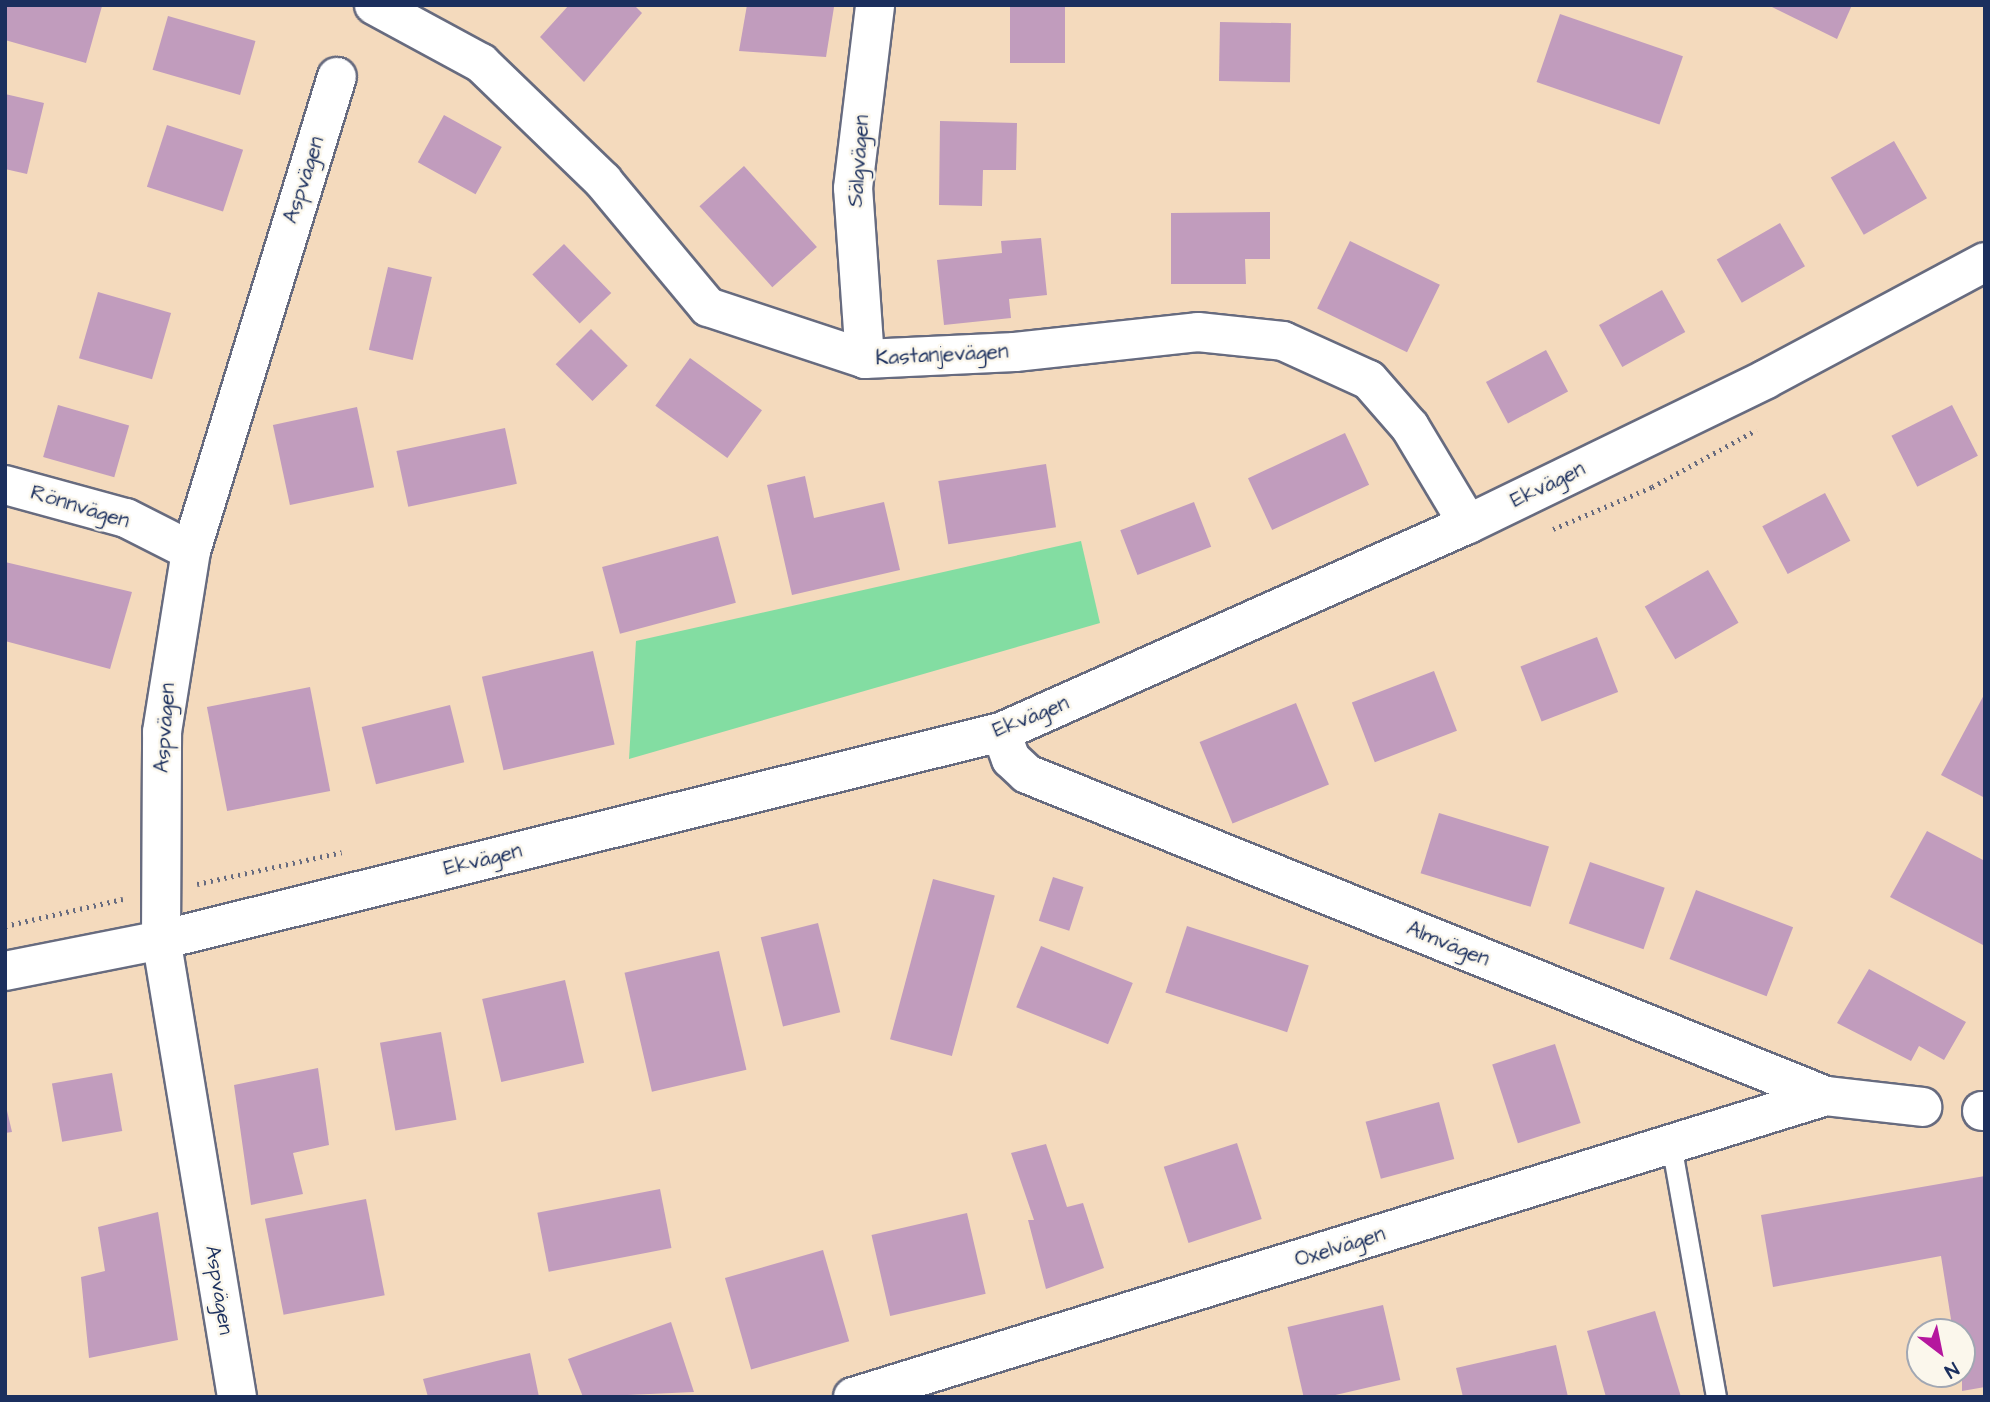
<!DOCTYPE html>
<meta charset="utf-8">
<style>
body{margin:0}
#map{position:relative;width:1990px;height:1402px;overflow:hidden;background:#f4dabd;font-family:"Architects Daughter",sans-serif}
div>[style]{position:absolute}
.green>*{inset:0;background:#83dda2}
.building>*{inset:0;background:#c19cbd;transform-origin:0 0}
.path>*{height:4.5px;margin-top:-2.25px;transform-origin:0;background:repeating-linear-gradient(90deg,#676b7f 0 2px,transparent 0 7px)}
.roads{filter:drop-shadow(2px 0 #676b7f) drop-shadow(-2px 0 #676b7f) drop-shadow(0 2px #676b7f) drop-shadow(0 -2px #676b7f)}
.lane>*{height:19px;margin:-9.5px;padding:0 9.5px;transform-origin:9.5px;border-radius:9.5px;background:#fff}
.street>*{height:38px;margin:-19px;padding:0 19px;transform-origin:19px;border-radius:19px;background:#fff}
.secondary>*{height:38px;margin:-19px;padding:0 19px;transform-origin:19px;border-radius:19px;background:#fff}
span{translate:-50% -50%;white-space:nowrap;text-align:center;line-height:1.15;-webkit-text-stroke:5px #fbf7ec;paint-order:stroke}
.street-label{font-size:21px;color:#1b2f5e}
.frame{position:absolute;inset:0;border:7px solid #1b2f5e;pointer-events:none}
.north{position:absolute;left:1906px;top:1318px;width:70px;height:70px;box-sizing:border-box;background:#fbf7ec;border:2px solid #a1a7b3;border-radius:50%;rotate:148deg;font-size:19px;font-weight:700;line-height:28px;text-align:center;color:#1b2f5e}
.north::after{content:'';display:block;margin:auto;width:24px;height:32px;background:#b5179e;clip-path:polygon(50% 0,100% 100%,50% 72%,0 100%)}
</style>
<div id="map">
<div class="green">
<div style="clip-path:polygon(1081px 541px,1100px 623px,629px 759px,636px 641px)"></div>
</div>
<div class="building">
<div style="clip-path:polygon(5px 5px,102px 6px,86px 63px,5px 40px)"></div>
<div style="clip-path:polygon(569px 5px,634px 5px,642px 13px,584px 82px,540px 37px)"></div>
<div style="clip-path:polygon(747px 5px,834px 7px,826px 57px,739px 51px)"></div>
<div style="left:1010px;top:5px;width:55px;height:58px"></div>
<div style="clip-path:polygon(1768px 5px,1852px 5px,1837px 39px)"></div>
<div style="left:1560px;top:14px;width:130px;height:72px;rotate:19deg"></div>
<div style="left:168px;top:16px;width:91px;height:56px;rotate:16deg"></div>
<div style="left:1220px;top:22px;width:71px;height:59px;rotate:1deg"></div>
<div style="clip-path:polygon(5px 94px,44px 103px,27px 174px,5px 169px)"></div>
<div style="left:444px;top:115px;width:66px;height:54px;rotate:29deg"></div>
<div style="clip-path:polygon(940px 121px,1017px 123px,1016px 170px,983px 170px,982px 206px,939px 205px)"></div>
<div style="left:167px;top:125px;width:80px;height:65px;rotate:18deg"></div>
<div style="left:1894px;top:141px;width:66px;height:73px;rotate:60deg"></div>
<div style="left:744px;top:166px;width:109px;height:60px;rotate:48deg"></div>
<div style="clip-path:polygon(1270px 212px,1270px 259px,1245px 259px,1246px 284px,1171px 284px,1171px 213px)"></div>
<div style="left:1780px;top:223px;width:50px;height:73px;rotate:60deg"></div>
<div style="clip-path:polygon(1041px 238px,1047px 295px,1009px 299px,1011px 318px,944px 325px,937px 260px,1002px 253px,1001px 241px)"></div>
<div style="left:1350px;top:241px;width:100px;height:75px;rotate:26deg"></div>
<div style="left:564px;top:244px;width:68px;height:44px;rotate:46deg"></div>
<div style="left:388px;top:267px;width:45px;height:85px;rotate:13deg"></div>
<div style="left:1662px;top:290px;width:48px;height:72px;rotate:61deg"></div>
<div style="left:98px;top:292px;width:76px;height:69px;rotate:16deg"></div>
<div style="left:591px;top:329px;width:52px;height:50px;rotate:45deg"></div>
<div style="left:1546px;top:350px;width:47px;height:68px;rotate:62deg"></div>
<div style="left:690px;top:358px;width:89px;height:59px;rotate:36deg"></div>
<div style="left:58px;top:405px;width:74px;height:54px;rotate:16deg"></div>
<div style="left:1952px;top:405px;width:57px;height:68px;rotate:63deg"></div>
<div style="left:357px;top:407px;width:82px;height:86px;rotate:78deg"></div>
<div style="left:505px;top:428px;width:57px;height:111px;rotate:78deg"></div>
<div style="left:1345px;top:433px;width:57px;height:107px;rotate:65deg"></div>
<div style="left:1046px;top:464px;width:64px;height:109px;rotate:81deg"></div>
<div style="clip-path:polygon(805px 476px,814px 518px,884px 502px,900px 570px,792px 595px,767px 485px)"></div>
<div style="left:1825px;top:493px;width:54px;height:71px;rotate:62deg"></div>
<div style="left:1194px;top:502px;width:48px;height:79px;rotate:69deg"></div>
<div style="left:718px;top:536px;width:69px;height:120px;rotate:75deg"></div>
<div style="clip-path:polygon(5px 562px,132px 592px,110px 669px,5px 641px)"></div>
<div style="left:1708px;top:570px;width:61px;height:73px;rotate:60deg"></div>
<div style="left:1597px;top:637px;width:59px;height:82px;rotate:69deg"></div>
<div style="left:593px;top:651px;width:96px;height:114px;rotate:77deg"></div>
<div style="left:1434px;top:671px;width:64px;height:88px;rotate:69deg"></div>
<div style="left:310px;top:687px;width:106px;height:105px;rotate:79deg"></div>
<div style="clip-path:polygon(1985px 693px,1985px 798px,1941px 775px)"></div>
<div style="left:1296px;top:703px;width:88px;height:104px;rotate:68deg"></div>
<div style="left:450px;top:705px;width:59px;height:91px;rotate:76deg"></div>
<div style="left:1439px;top:813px;width:115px;height:63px;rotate:17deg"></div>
<div style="clip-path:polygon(1927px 831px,1985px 861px,1985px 946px,1890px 897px)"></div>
<div style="left:1590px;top:862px;width:79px;height:65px;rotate:19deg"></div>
<div style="left:1053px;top:877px;width:32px;height:46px;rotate:18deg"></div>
<div style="left:933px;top:879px;width:64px;height:166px;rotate:15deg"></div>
<div style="left:1696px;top:890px;width:104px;height:74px;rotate:21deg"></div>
<div style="left:818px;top:923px;width:92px;height:59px;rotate:76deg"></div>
<div style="left:1187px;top:926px;width:128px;height:70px;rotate:18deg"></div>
<div style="left:1041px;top:946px;width:99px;height:66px;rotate:22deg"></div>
<div style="left:719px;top:951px;width:122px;height:97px;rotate:77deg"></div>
<div style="clip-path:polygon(1869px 969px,1966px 1022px,1944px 1060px,1919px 1046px,1911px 1061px,1837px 1023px)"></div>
<div style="left:565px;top:980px;width:85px;height:85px;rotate:77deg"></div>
<div style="left:441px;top:1032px;width:89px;height:62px;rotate:80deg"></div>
<div style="left:1555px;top:1044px;width:83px;height:66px;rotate:72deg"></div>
<div style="clip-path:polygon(318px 1068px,329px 1145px,293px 1153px,303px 1194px,251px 1205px,234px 1085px)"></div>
<div style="left:112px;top:1073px;width:59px;height:61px;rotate:80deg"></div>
<div style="clip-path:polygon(5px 1102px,12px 1132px,5px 1133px)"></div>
<div style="left:1439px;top:1102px;width:59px;height:76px;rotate:75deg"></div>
<div style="left:1237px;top:1143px;width:80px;height:77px;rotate:72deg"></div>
<div style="clip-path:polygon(1046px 1144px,1067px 1207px,1083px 1203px,1104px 1268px,1046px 1289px,1028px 1220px,1034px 1220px,1011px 1153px)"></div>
<div style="clip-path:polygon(1985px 1176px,1985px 1387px,1962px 1391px,1962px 1332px,1953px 1332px,1941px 1256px,1773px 1287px,1761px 1215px)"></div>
<div style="left:660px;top:1189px;width:60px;height:125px;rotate:79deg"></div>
<div style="left:366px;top:1199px;width:98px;height:103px;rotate:79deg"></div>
<div style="clip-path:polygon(158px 1212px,178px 1340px,89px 1358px,81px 1277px,105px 1271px,98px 1227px)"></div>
<div style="left:967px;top:1213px;width:83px;height:98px;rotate:77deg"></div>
<div style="left:823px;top:1250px;width:95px;height:102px;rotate:74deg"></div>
<div style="left:1383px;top:1305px;width:77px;height:98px;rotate:77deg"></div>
<div style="clip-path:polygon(1655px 1311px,1681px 1397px,1606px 1397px,1587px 1331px)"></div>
<div style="clip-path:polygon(671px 1322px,694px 1392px,583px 1397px,568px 1359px)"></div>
<div style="clip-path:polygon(1556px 1345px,1568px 1397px,1463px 1397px,1456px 1368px)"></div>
<div style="clip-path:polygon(530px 1353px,539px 1397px,428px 1397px,423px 1379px)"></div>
</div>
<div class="path">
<div style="left:1553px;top:529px;width:108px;rotate:-23deg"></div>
<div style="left:1652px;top:487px;width:119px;rotate:-28.7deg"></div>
<div style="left:197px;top:884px;width:148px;rotate:-12.4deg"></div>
<div style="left:5px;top:926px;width:121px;rotate:-12.9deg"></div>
</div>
<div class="roads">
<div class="lane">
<div style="left:1671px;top:1144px;width:257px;rotate:79.9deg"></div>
</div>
<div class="street">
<div style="left:374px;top:5px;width:122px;rotate:28.5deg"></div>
<div style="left:481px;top:63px;width:170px;rotate:44deg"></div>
<div style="left:603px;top:181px;width:164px;rotate:50.2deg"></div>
<div style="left:708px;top:307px;width:165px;rotate:18.3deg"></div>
<div style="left:865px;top:359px;width:150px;rotate:-2.7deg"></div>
<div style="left:1015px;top:352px;width:184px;rotate:-6.2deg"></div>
<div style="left:1198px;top:332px;width:85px;rotate:6deg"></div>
<div style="left:1283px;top:341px;width:94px;rotate:24.4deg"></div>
<div style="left:1369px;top:380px;width:62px;rotate:48.9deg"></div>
<div style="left:1410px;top:427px;width:113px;rotate:59.1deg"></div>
<div style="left:865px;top:359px;width:171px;rotate:-94deg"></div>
<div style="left:853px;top:188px;width:184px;rotate:-83.1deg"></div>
<div style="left:5px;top:485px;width:125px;rotate:15.3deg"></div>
<div style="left:126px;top:518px;width:73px;rotate:26.9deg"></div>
<div style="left:1001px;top:732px;width:29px;rotate:70deg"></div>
<div style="left:1011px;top:759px;width:22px;rotate:43deg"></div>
<div style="left:1027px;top:774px;width:861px;rotate:21.95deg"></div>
<div style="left:1826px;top:1096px;width:97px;rotate:6.5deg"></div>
<div style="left:1982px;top:1111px;width:3px"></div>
<div style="left:237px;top:1397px;width:463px;rotate:-99.4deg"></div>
<div style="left:161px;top:940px;width:208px;rotate:-89.7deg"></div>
<div style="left:162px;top:732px;width:183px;rotate:-80.9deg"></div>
<div style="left:191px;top:551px;width:496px;rotate:-72.9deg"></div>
<div style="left:853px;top:1397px;width:1018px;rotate:-17.19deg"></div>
</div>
<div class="secondary">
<div style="left:5px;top:971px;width:159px;rotate:-11.2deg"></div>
<div style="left:161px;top:940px;width:865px;rotate:-13.91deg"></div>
<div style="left:1001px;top:732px;width:511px;rotate:-24.01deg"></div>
<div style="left:1468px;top:524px;width:331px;rotate:-25.9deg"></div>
<div style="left:1766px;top:379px;width:248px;rotate:-28.1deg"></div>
</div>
</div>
<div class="street-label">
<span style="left:859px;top:161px;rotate:-86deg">Sälgvägen</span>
<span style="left:304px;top:180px;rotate:-72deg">Aspvägen</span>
<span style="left:942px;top:355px;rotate:-3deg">Kastanjevägen</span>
<span style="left:1548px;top:485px;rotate:-26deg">Ekvägen</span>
<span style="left:80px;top:507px;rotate:17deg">Rönnvägen</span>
<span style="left:1031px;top:717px;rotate:-22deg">Ekvägen</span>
<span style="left:165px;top:728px;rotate:-86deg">Aspvägen</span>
<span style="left:483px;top:860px;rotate:-14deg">Ekvägen</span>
<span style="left:1448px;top:944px;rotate:22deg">Almvägen</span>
<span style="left:1340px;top:1247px;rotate:-17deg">Oxelvägen</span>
<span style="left:219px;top:1290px;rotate:81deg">Aspvägen</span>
</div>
<div class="frame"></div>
<div class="north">N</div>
</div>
